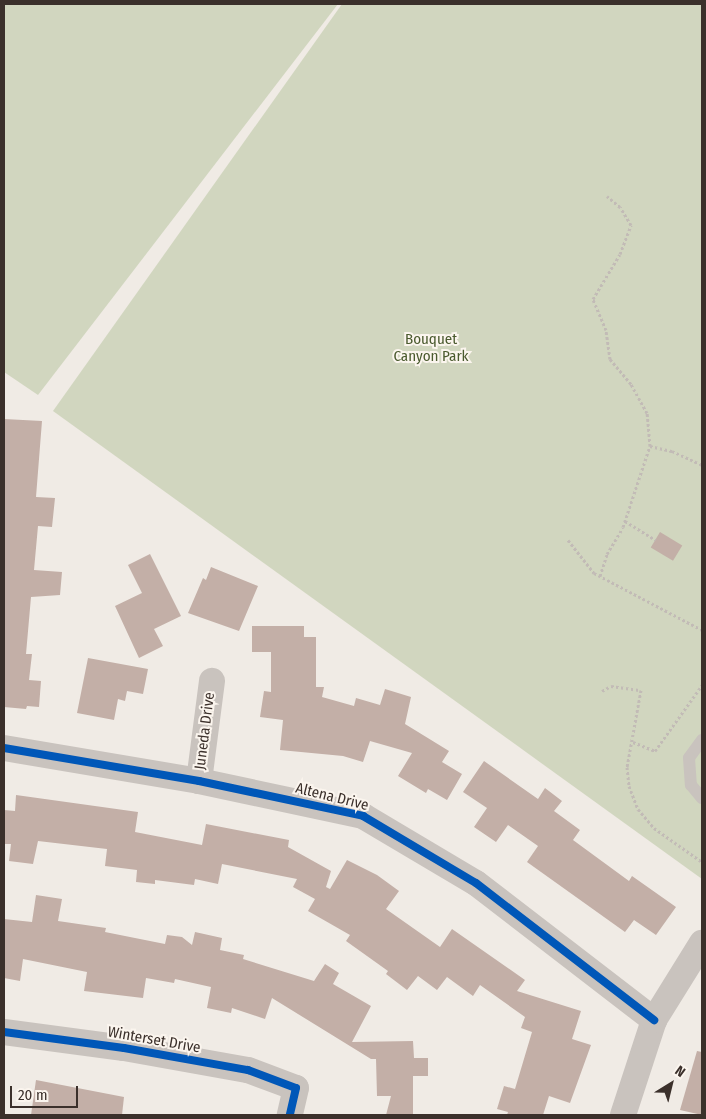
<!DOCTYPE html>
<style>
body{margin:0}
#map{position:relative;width:706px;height:1119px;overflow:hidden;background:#f0ebe5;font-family:"Fira Sans Condensed",sans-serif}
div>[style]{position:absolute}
.green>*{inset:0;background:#d1d6bf}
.building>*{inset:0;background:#c3afa7;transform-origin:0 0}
.path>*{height:3px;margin-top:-1.5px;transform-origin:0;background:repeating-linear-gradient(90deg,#c2bbb6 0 2.5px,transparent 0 5px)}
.service>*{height:12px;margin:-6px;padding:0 6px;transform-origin:6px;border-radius:6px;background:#c9c3be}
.minor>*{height:26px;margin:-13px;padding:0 13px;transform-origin:13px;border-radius:13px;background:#c9c3be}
.cycleway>*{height:8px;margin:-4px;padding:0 4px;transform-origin:4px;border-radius:4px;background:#0057b8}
span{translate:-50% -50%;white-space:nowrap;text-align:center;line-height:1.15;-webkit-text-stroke:4px #fbf5ee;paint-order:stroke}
.park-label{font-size:15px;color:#4a5a2e}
.street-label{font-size:15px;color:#3b302b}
.frame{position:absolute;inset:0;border:5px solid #3b302b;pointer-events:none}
.north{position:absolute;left:646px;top:1059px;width:50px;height:50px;-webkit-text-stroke:4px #fbf5ee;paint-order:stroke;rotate:36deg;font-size:14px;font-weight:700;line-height:20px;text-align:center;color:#3b302b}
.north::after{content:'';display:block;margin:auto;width:18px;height:22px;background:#3b302b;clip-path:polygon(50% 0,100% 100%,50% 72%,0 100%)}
.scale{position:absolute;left:10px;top:1086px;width:68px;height:22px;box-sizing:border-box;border:2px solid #3b302b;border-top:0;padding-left:6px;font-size:15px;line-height:18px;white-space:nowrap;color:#3b302b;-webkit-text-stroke:4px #fbf5ee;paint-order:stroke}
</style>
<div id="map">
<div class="green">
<div style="clip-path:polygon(4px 4px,338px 4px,38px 395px,4px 372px)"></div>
<div style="clip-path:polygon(342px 4px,702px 4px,702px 879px,53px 411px)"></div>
</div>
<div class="building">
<div style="clip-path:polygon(4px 419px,42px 421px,36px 497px,55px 498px,52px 527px,38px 526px,34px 570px,62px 572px,60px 595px,31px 597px,26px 654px,32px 654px,29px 680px,41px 681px,39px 707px,27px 706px,26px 709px,4px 707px)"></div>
<div style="left:660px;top:532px;width:26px;height:18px;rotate:31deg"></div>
<div style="clip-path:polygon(150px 554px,181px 616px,154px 629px,163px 646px,139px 658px,115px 606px,142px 593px,128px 565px)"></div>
<div style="clip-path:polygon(211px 567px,258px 586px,239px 631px,188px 613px,203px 578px,206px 580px)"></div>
<div style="clip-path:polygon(252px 626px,304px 626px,304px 637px,316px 637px,316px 687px,324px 687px,322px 697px,354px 706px,356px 698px,380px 705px,385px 689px,411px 697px,405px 724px,449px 751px,442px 762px,462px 774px,447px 800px,428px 789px,426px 793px,398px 776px,412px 753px,370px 741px,363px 762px,343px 756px,280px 750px,283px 720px,260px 717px,264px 691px,271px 692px,271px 652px,252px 652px)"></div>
<div style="clip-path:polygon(88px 658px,148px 669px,143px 694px,127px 691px,125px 701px,118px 699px,114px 720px,77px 713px)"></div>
<div style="clip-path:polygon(484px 761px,538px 799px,545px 788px,562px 801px,554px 811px,580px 830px,573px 840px,629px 881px,632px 876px,676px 907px,656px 935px,634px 920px,625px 932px,527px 862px,538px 846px,508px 825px,496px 842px,474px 827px,487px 808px,463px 792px)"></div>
<div style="clip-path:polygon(16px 795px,138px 812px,135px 832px,202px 845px,206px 824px,289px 840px,288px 847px,331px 871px,326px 887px,330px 889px,347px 860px,377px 875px,399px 891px,386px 909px,440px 947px,452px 929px,525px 980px,517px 991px,581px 1011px,572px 1039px,591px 1045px,570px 1103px,549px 1096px,543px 1115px,507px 1115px,508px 1112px,497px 1109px,504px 1086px,515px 1089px,532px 1032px,521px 1028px,525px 1017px,480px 985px,473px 996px,447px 977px,437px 990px,418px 976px,407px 990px,386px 974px,388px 971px,346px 941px,350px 935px,308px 911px,315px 899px,293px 887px,297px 879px,222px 864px,218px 884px,195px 879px,194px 885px,155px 880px,155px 884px,136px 882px,137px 870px,105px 866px,107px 849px,38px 841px,33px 864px,9px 861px,11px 844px,4px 844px,4px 810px,15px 811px)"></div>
<div style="clip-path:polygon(36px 895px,62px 899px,58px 921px,106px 928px,105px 932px,165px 944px,167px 935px,182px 937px,192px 945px,195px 932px,222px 938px,220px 950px,244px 955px,243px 959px,314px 981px,325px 964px,339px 973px,333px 984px,371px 1006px,352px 1042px,413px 1041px,414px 1058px,428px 1058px,428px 1076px,413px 1076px,413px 1115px,386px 1115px,391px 1096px,377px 1096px,376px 1059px,371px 1059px,272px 998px,265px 1019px,232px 1008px,231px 1013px,207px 1008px,211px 987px,175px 979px,174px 983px,146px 978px,143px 998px,84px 991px,87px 972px,23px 959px,20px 981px,4px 978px,4px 919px,32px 922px)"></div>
<div style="clip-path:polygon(697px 1051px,702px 1052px,702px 1115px,680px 1110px)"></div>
<div style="clip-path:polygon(36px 1080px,124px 1097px,122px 1115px,31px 1115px)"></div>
</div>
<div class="path">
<div style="left:650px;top:446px;width:23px;rotate:13deg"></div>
<div style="left:672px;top:451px;width:33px;rotate:25deg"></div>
<div style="left:625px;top:521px;width:36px;rotate:32deg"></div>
<div style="left:568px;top:540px;width:42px;rotate:51.8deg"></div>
<div style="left:594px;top:573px;width:122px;rotate:27.8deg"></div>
<div style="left:600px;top:576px;width:23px;rotate:-72deg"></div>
<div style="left:607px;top:554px;width:31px;rotate:-59deg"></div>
<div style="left:623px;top:527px;width:85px;rotate:-71.6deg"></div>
<div style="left:650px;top:446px;width:33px;rotate:-95deg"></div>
<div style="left:647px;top:413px;width:33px;rotate:-119deg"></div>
<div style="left:631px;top:384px;width:33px;rotate:-130deg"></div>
<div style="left:610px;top:359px;width:29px;rotate:-98deg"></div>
<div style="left:606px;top:330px;width:34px;rotate:-113deg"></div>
<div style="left:593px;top:299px;width:52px;rotate:-59deg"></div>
<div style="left:620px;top:254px;width:31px;rotate:-69deg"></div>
<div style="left:631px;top:225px;width:21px;rotate:-121deg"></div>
<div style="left:620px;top:207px;width:17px;rotate:-140deg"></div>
<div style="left:602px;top:691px;width:10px;rotate:-29deg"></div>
<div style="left:611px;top:686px;width:30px;rotate:8deg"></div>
<div style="left:641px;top:690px;width:78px;rotate:100.3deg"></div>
<div style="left:627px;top:767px;width:19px;rotate:84deg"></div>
<div style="left:629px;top:786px;width:25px;rotate:69deg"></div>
<div style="left:638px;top:809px;width:25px;rotate:50deg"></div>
<div style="left:654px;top:828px;width:59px;rotate:35.3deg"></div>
<div style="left:633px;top:742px;width:24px;rotate:22deg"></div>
<div style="left:655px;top:751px;width:81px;rotate:-54.5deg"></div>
</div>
<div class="service">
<div style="left:702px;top:740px;width:22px;rotate:126deg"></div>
<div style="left:689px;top:758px;width:27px;rotate:86deg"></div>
<div style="left:691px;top:785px;width:17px;rotate:50deg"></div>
</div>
<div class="minor">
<div style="left:4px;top:748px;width:198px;rotate:9.6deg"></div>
<div style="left:199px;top:781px;width:168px;rotate:12deg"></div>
<div style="left:363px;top:816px;width:131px;rotate:30.7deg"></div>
<div style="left:476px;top:883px;width:225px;rotate:37.6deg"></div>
<div style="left:199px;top:781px;width:101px;rotate:-82.6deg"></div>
<div style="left:4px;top:1032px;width:121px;rotate:7.6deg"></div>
<div style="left:124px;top:1048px;width:126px;rotate:10.1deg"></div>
<div style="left:248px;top:1070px;width:51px;rotate:20.6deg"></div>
<div style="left:296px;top:1088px;width:28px;rotate:103deg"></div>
<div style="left:623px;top:1115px;width:100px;rotate:-71.9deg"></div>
<div style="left:654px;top:1020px;width:91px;rotate:-58.1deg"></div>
</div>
<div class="cycleway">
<div style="left:4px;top:748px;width:198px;rotate:9.6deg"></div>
<div style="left:199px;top:781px;width:168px;rotate:12deg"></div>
<div style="left:363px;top:816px;width:131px;rotate:30.7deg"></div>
<div style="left:476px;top:883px;width:225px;rotate:37.6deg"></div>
<div style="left:4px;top:1032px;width:121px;rotate:7.6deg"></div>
<div style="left:124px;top:1048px;width:126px;rotate:10.1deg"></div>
<div style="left:248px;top:1070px;width:51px;rotate:20.6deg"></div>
<div style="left:296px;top:1088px;width:28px;rotate:103deg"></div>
</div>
<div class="park-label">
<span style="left:431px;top:348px">Bouquet<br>Canyon Park</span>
</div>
<div class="street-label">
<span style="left:205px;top:731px;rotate:-83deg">Juneda Drive</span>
<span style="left:332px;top:797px;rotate:14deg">Altena Drive</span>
<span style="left:154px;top:1040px;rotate:10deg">Winterset Drive</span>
</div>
<div class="frame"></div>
<div class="north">N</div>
<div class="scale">20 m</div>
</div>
